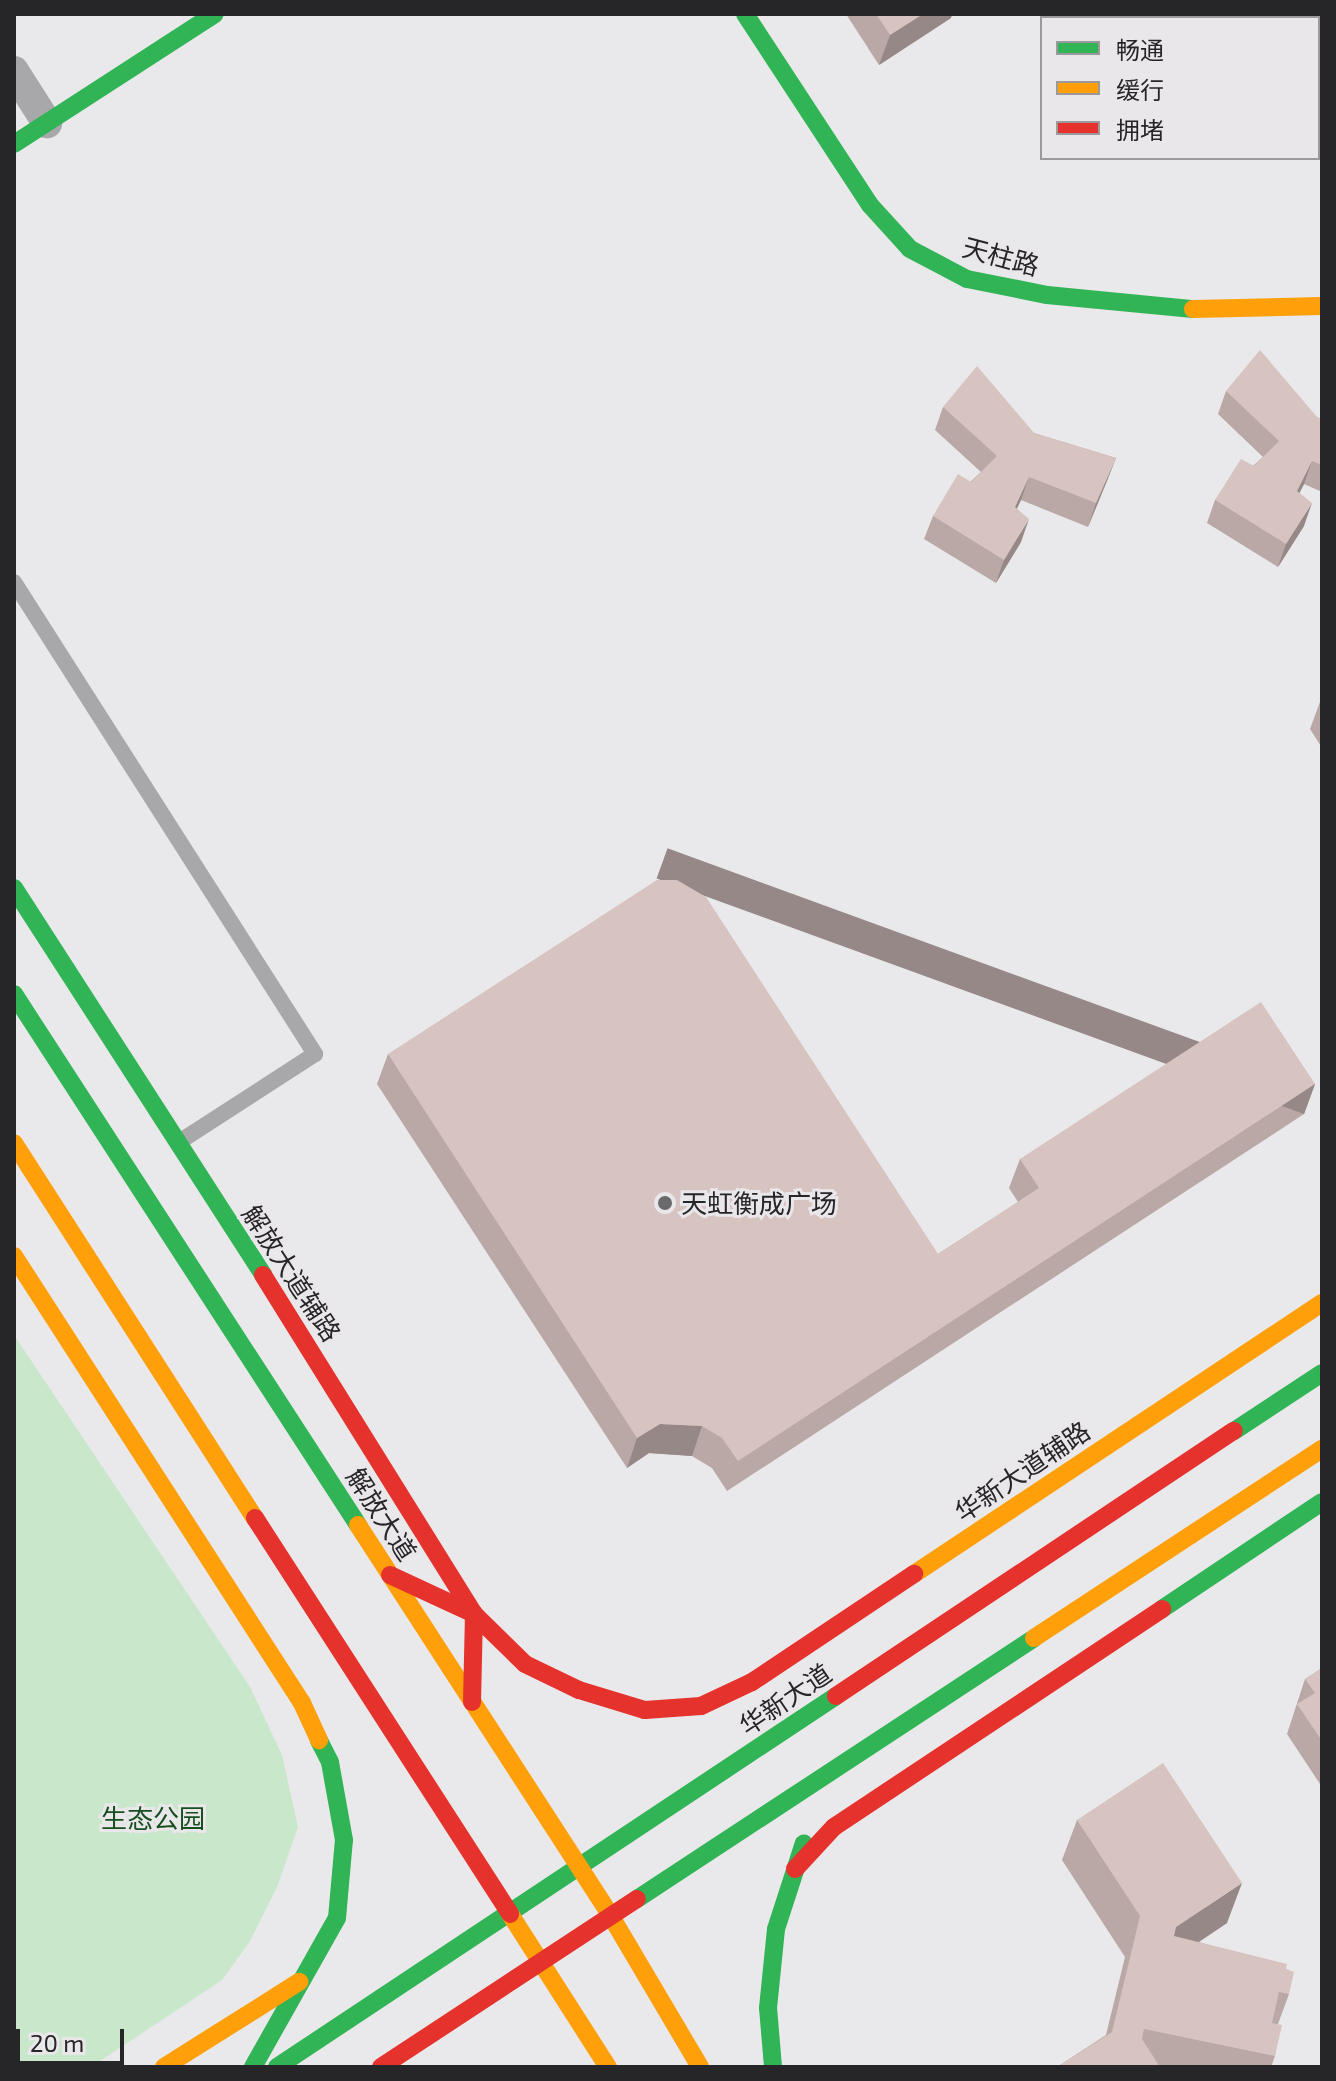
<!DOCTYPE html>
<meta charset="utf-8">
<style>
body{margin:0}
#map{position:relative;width:1336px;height:2081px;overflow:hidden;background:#e9e8ea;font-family:"Exo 2","Noto Sans SC",sans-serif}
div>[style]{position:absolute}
.green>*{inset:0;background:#c9e7cb}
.lane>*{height:16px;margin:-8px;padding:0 8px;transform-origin:8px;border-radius:8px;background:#a8a7a9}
.street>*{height:30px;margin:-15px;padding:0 15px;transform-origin:15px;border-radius:15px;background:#a8a7a9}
.fast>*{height:18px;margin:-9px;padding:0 9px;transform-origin:9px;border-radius:9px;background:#30b455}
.slow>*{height:18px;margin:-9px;padding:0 9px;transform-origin:9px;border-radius:9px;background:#ff9f0a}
.jam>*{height:18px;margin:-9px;padding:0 9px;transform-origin:9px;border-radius:9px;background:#e5322d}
.wall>*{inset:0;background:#b9a8a5;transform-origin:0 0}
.shaded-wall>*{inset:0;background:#968886;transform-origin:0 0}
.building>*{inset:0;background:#d7c3c0;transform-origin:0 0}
.dots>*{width:22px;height:22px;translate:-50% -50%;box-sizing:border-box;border:4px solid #eae7eb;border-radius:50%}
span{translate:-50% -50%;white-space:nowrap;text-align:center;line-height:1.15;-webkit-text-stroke:6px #eae7eb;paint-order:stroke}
.street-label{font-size:26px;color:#262527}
.poi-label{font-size:26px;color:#262527}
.left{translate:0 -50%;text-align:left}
.park-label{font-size:26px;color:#174f21}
.frame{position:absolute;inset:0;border:16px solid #262527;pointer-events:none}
.legend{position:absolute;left:1040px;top:16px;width:280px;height:144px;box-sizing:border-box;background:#eae7eb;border:2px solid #9c999d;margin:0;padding:10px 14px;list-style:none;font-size:24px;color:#262527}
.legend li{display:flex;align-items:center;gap:16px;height:40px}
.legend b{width:40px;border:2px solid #9c999d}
.scale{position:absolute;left:16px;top:2029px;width:108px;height:36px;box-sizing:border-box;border:4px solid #262527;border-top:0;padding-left:10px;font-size:24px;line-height:28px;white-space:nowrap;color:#262527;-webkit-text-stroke:6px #eae7eb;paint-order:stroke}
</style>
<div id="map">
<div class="green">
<div style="clip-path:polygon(14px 1335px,250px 1687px,282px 1755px,298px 1827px,277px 1887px,250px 1941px,222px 1980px,91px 2067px,14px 2067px)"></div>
</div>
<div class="lane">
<div style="left:14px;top:582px;width:560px;rotate:57.47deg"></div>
<div style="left:315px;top:1054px;width:162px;rotate:147.1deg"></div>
</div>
<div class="street">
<div style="left:14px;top:71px;width:62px;rotate:57.6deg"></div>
</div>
<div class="fast">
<div style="left:745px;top:14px;width:228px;rotate:56.8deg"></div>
<div style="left:870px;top:205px;width:59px;rotate:47.7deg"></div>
<div style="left:910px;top:249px;width:64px;rotate:27.8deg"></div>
<div style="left:967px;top:279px;width:82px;rotate:11.3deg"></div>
<div style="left:1047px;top:295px;width:147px;rotate:5.5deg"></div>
<div style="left:14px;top:144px;width:239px;rotate:-32.9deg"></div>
<div style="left:14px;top:888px;width:460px;rotate:57.2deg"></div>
<div style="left:14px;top:994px;width:633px;rotate:57.06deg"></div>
<div style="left:1234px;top:1431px;width:105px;rotate:-33.4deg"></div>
<div style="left:1162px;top:1609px;width:192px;rotate:-33.8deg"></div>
<div style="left:637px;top:1899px;width:475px;rotate:-33.3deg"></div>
<div style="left:253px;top:2067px;width:171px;rotate:-60.6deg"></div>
<div style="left:337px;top:1918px;width:78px;rotate:-84.9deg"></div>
<div style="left:344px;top:1840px;width:79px;rotate:-100.2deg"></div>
<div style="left:330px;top:1762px;width:25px;rotate:-117deg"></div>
<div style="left:277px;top:2067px;width:671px;rotate:-33.57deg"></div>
<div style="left:773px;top:2067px;width:59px;rotate:-94.8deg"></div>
<div style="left:768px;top:2008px;width:79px;rotate:-84.2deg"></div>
<div style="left:776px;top:1929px;width:90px;rotate:-72deg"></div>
</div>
<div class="slow">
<div style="left:1193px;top:309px;width:129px;rotate:-1.3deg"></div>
<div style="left:14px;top:1143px;width:446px;rotate:57.3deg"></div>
<div style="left:14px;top:1256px;width:532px;rotate:57.21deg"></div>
<div style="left:302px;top:1703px;width:41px;rotate:65.3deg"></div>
<div style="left:358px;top:1525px;width:468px;rotate:57.1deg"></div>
<div style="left:612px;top:1918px;width:173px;rotate:59.4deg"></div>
<div style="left:914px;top:1574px;width:490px;rotate:-33.6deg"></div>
<div style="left:1034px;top:1638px;width:344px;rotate:-33.3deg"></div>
<div style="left:510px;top:1914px;width:182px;rotate:57.4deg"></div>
<div style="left:164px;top:2067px;width:160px;rotate:-32.2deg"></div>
</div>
<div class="jam">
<div style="left:263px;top:1275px;width:399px;rotate:58.1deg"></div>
<div style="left:474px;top:1614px;width:88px;rotate:91.3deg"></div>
<div style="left:255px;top:1518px;width:471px;rotate:57.2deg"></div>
<div style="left:390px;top:1575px;width:93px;rotate:24.9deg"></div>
<div style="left:474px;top:1614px;width:71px;rotate:44.4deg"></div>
<div style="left:525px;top:1664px;width:60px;rotate:25.7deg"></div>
<div style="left:579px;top:1690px;width:69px;rotate:16.9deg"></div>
<div style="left:645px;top:1710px;width:56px;rotate:-4.1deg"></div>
<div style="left:701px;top:1706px;width:56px;rotate:-25.2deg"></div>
<div style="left:752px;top:1682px;width:195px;rotate:-33.7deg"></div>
<div style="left:836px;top:1696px;width:478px;rotate:-33.7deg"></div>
<div style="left:795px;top:1869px;width:57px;rotate:-47.1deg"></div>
<div style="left:834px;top:1827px;width:394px;rotate:-33.6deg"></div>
<div style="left:381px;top:2067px;width:306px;rotate:-33.3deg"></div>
</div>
<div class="wall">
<div style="clip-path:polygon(846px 14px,952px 14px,951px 18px,879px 65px)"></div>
<div style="left:1098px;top:14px;width:109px;height:5px"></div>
<div style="clip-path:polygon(1301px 14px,1322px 14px,1316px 18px,1304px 18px)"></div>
<div style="clip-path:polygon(1226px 391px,1322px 419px,1322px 492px,1304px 484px,1299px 493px,1304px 526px,1278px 567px,1207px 523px,1215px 500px,1263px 457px,1218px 414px)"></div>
<div style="clip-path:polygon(943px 407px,1034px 433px,1116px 458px,1088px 527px,1021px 500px,1017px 509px,1021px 542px,996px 583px,924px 539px,933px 516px,981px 472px,935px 430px)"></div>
<div style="clip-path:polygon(1321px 699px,1322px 699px,1322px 748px,1310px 729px)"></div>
<div style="clip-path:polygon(388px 1054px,938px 1254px,1018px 1202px,1009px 1188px,1020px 1159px,1315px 1084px,1304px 1114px,727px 1491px,712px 1468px,692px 1456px,649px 1453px,627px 1468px,377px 1084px)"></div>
<div style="clip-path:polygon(1322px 1668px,1322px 1787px,1287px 1734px,1305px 1679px)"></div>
<div style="clip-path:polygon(1077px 1820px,1227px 1923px,1199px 1942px,1286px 1969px,1289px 1994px,1278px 2024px,1275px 2056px,1271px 2067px,1057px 2067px,1106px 2035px,1125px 1957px,1062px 1860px)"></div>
</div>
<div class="shaded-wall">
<div style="clip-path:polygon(923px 14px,952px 14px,951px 18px,879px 65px,890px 35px)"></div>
<div style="clip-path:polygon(1311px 14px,1322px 14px,1316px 18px,1309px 18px)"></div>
<div style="clip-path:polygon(1116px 458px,1107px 481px,1088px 527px,1096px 503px)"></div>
<div style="clip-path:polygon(1312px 461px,1304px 484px,1289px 514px,1297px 491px)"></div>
<div style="clip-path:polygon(1029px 477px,1021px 500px,1006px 530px,1015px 507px)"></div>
<div style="clip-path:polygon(1312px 503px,1304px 526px,1278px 567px,1286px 544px)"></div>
<div style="clip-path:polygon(1029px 519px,1021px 542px,996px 583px,1004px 560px)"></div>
<div style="left:1315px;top:1084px;width:32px;height:689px;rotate:110deg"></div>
<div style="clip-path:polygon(660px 1424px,702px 1426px,692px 1456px,649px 1453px,627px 1468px,637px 1438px)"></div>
<div style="clip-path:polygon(1242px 1883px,1227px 1923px,1161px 1967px,1176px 1927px)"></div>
</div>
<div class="building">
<div style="clip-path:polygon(876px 14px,923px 14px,890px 35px)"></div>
<div style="left:1122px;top:14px;width:85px;height:4px"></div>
<div style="clip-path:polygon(1260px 350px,1317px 417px,1322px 419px,1322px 465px,1312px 461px,1297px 491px,1312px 503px,1286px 544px,1215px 500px,1241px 459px,1254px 466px,1279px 441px,1226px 391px)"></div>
<div style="clip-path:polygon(977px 366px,1034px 433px,1116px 458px,1096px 503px,1029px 477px,1015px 507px,1029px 519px,1004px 560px,933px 516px,958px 474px,971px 482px,997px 456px,943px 407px)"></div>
<div style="clip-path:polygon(657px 880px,677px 880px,706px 897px,938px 1254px,1039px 1188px,1020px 1159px,1261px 1002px,1315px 1084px,738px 1461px,722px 1438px,702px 1426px,660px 1424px,637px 1438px,388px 1054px)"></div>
<div style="clip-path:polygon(1322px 1668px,1322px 1741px,1297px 1704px,1315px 1693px,1305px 1679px)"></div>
<div style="clip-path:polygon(1163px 1763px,1242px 1883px,1176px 1927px,1174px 1936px,1287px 1964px,1286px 1969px,1294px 1972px,1289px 1994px,1279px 1992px,1272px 2023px,1282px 2025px,1275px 2056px,1144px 2029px,1142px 2039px,1160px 2067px,1057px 2067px,1112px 2032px,1140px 1916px,1077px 1820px)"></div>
</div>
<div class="dots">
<div style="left:665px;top:1203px;background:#6a696b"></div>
</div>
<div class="street-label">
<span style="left:1001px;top:256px;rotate:15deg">天柱路</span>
<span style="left:292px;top:1273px;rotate:57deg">解放大道辅路</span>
<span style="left:1022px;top:1471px;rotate:-34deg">华新大道辅路</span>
<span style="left:382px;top:1514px;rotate:57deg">解放大道</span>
<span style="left:785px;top:1699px;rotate:-34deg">华新大道</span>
</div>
<div class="poi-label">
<span class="left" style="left:681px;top:1203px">天虹衡成广场</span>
</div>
<div class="park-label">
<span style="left:153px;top:1818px">生态公园</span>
</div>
<div class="frame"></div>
<ul class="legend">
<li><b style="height:10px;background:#30b455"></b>畅通</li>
<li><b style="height:10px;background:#ff9f0a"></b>缓行</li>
<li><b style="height:10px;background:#e5322d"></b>拥堵</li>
</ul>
<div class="scale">20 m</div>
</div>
